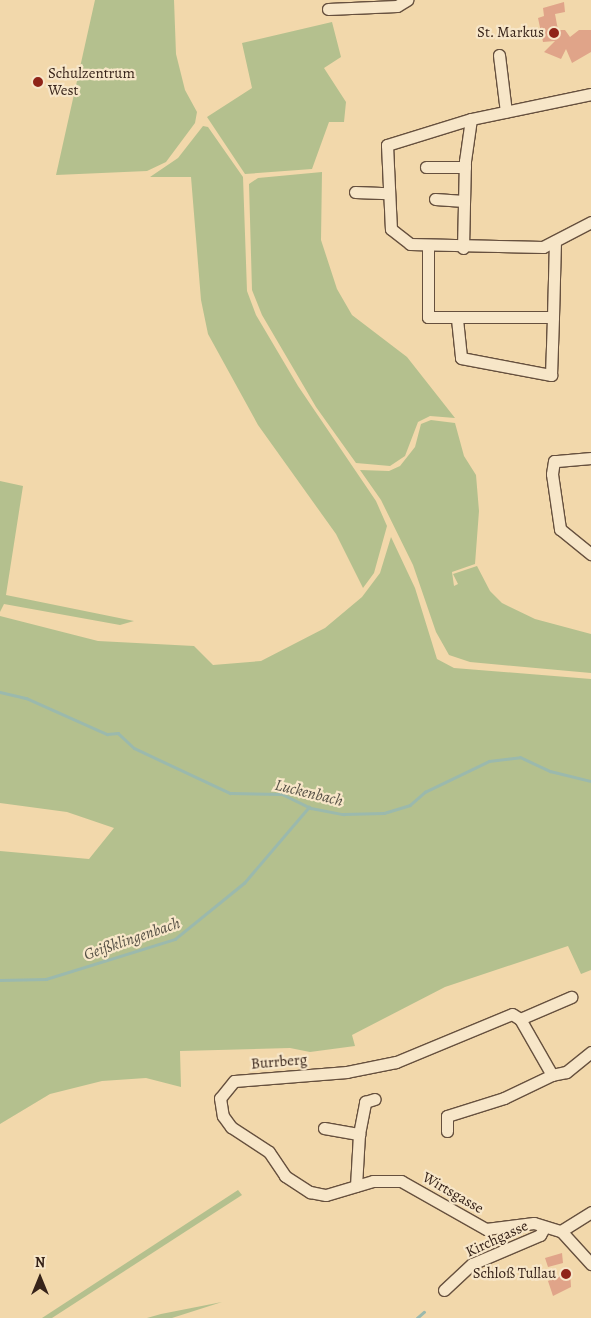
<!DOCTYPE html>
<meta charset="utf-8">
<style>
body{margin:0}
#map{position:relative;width:591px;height:1318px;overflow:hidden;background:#f2d8ab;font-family:Alegreya,serif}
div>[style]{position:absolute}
.green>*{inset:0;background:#b4c08e}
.stream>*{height:2.5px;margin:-1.25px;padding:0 1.25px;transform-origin:1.25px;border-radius:1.25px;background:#9bb9ad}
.building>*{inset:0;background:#e0a489}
.roads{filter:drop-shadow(1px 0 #66503e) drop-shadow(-1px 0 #66503e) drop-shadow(0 1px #66503e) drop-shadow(0 -1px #66503e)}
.minor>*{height:11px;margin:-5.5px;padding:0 5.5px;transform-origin:5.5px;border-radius:5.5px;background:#f7e6c8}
.dots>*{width:14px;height:14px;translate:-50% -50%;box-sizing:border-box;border:2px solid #f7e6c8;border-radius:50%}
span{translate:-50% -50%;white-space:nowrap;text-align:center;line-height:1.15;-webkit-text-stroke:4.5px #f7e6c8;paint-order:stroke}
.poi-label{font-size:15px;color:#372319}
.right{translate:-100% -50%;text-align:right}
.left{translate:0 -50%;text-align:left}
.street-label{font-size:15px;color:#372319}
.water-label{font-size:16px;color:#555045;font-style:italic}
.north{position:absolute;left:15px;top:1253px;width:50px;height:50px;-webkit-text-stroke:4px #f7e6c8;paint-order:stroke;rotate:0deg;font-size:14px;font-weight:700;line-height:20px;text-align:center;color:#372319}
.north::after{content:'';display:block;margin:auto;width:18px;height:22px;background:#372319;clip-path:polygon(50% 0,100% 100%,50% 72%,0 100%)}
</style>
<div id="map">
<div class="green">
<div style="clip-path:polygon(95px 0,174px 0,176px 54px,185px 90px,197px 112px,195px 123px,166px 162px,147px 171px,56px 175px)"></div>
<div style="clip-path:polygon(332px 22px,341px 57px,324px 68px,346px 102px,344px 122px,329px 122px,312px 169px,245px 174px,207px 117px,252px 88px,242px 43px)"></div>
<div style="clip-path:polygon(203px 126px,208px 127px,243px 177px,247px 291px,256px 315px,298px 386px,376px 501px,387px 526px,374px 573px,363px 588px,336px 534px,258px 425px,208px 334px,201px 300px,191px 177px,150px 177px,178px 158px)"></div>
<div style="clip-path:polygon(322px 172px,321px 240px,337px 289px,352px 315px,407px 357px,455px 418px,430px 416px,418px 422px,405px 456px,390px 466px,356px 463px,316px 407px,262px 315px,252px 290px,249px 184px,258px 178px)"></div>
<div style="clip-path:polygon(431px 420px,455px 423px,464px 456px,476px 475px,479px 511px,475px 564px,452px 572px,454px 586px,458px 584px,453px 574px,477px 566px,490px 591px,502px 603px,535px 619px,591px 634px,591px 673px,470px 662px,449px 655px,436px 632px,413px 565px,381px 500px,360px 470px,389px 471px,400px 466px,415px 447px,421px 424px)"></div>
<div style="clip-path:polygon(0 481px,23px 486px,6px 595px,134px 621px,120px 625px,4px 604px,0 612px)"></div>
<div style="clip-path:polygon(391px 537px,415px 588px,437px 659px,454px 668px,591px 679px,591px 970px,581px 974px,568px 946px,445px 987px,352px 1035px,355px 1046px,310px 1052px,290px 1048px,180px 1051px,181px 1087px,146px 1078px,102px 1081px,50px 1094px,0 1124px,0 851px,89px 859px,114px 828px,67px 812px,0 803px,0 616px,98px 641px,194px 646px,213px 665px,261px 661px,325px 628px,362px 597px,380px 573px)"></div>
<div style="clip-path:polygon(238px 1190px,242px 1195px,52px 1318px,42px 1318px)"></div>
<div style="clip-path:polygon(222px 1302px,172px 1318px,147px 1318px,161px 1314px)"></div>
</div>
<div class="stream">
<div style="left:0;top:692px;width:27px;rotate:13deg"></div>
<div style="left:26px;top:698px;width:89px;rotate:24deg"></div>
<div style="left:107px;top:734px;width:11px;rotate:-5deg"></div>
<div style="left:118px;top:733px;width:22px;rotate:43deg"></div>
<div style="left:134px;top:748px;width:106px;rotate:25.1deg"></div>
<div style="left:230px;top:793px;width:52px;rotate:1.1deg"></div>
<div style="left:282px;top:794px;width:32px;rotate:26deg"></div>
<div style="left:311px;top:808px;width:33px;rotate:11deg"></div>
<div style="left:343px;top:814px;width:41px;rotate:-1.4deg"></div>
<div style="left:384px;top:813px;width:27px;rotate:-17deg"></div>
<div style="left:410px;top:805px;width:20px;rotate:-41deg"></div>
<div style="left:425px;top:792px;width:71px;rotate:-25.8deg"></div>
<div style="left:489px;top:761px;width:31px;rotate:-7deg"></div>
<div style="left:520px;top:757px;width:33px;rotate:25deg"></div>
<div style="left:550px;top:771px;width:42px;rotate:13.7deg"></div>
<div style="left:0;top:980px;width:46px;rotate:-1.2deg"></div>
<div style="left:46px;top:979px;width:135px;rotate:-17.2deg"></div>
<div style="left:175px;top:939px;width:89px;rotate:-39.1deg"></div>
<div style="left:244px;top:883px;width:100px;rotate:-49.5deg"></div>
<div style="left:417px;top:1318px;width:9px;rotate:-41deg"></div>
</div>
<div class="building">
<div style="clip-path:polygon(564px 2px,565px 12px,555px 14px,558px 30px,565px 30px,570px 37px,579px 30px,591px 30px,591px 52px,572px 63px,566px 49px,561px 59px,544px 52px,555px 41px,543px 42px,538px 18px,544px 16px,543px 8px)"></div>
<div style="clip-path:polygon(562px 1253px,563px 1263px,548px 1267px,545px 1258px)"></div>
<div style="clip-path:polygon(570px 1272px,571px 1287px,553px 1296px,548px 1281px)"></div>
</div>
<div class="roads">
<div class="minor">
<div style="left:328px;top:9px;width:69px;rotate:-2.5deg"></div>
<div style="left:397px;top:6px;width:12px;rotate:-31deg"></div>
<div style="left:499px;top:55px;width:57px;rotate:83deg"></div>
<div style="left:591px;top:94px;width:123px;rotate:168.2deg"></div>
<div style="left:471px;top:119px;width:88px;rotate:162.8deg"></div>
<div style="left:387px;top:145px;width:84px;rotate:87.3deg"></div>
<div style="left:391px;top:229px;width:24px;rotate:38deg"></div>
<div style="left:410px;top:244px;width:133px;rotate:1.3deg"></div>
<div style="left:543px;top:247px;width:54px;rotate:-27.5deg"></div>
<div style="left:426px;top:167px;width:39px"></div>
<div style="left:355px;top:192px;width:33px;rotate:2deg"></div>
<div style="left:435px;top:199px;width:29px;rotate:4deg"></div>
<div style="left:428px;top:246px;width:71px;rotate:90deg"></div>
<div style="left:428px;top:317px;width:125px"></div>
<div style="left:553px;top:317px;width:76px;rotate:-88.5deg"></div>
<div style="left:463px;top:248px;width:87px;rotate:-88.7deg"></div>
<div style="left:465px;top:161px;width:42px;rotate:-81.9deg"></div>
<div style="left:457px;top:319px;width:39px;rotate:84deg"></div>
<div style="left:461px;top:358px;width:92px;rotate:10.7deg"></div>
<div style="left:551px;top:375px;width:58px;rotate:-88deg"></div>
<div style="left:591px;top:458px;width:37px;rotate:175deg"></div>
<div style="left:554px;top:461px;width:13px;rotate:99deg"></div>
<div style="left:552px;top:474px;width:56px;rotate:81.7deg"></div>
<div style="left:560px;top:529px;width:40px;rotate:39deg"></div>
<div style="left:520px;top:1019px;width:56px;rotate:-23.3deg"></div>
<div style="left:591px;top:1052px;width:32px;rotate:141deg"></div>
<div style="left:566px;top:1072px;width:14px;rotate:168deg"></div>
<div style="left:552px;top:1075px;width:64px;rotate:-119.7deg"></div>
<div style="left:520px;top:1019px;width:9px;rotate:-148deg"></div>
<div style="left:512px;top:1014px;width:126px;rotate:157.5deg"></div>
<div style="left:396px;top:1062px;width:50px;rotate:168.5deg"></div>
<div style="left:347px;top:1072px;width:113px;rotate:175.4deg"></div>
<div style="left:234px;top:1081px;width:22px;rotate:129deg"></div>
<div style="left:220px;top:1098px;width:18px;rotate:81deg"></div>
<div style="left:223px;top:1116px;width:14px;rotate:54deg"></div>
<div style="left:231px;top:1127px;width:45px;rotate:33.3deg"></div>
<div style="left:269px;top:1152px;width:29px;rotate:56deg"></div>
<div style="left:285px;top:1176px;width:30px;rotate:33deg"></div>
<div style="left:310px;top:1192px;width:16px;rotate:11deg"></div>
<div style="left:326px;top:1195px;width:49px;rotate:-16.6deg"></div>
<div style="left:373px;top:1181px;width:28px"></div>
<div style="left:401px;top:1181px;width:98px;rotate:29.5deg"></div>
<div style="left:486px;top:1229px;width:48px;rotate:-7.1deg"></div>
<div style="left:534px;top:1223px;width:28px;rotate:17deg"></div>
<div style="left:561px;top:1231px;width:36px;rotate:-32deg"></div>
<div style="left:324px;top:1128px;width:36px;rotate:10deg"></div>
<div style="left:359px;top:1134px;width:52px;rotate:93.3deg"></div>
<div style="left:447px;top:1131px;width:15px;rotate:-90deg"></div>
<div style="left:447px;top:1116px;width:60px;rotate:-17.5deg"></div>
<div style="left:504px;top:1098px;width:53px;rotate:-25.6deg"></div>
<div style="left:359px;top:1134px;width:33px;rotate:-79deg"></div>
<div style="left:365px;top:1102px;width:10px;rotate:-17deg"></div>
<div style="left:561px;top:1231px;width:45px;rotate:47.7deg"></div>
<div style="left:444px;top:1290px;width:38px;rotate:-43deg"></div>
<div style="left:472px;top:1264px;width:74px;rotate:-23.1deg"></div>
<div style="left:540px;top:1235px;width:8px;rotate:-60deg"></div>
</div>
</div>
<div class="dots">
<div style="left:554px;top:33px;background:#8f2418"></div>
<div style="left:38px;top:82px;background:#8f2418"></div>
<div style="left:566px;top:1274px;background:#8f2418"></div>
</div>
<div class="poi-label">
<span class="right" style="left:544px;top:33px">St. Markus</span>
<span class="left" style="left:48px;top:82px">Schulzentrum<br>West</span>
<span class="right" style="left:556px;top:1274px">Schloß Tullau</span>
</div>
<div class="street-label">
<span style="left:279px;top:1062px;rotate:-5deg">Burrberg</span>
<span style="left:453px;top:1193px;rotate:30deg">Wirtsgasse</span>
<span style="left:497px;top:1239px;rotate:-25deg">Kirchgasse</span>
</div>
<div class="water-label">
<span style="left:309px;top:793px;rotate:14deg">Luckenbach</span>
<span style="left:132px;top:939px;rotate:-19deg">Geißklingenbach</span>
</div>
<div class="north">N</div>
</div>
